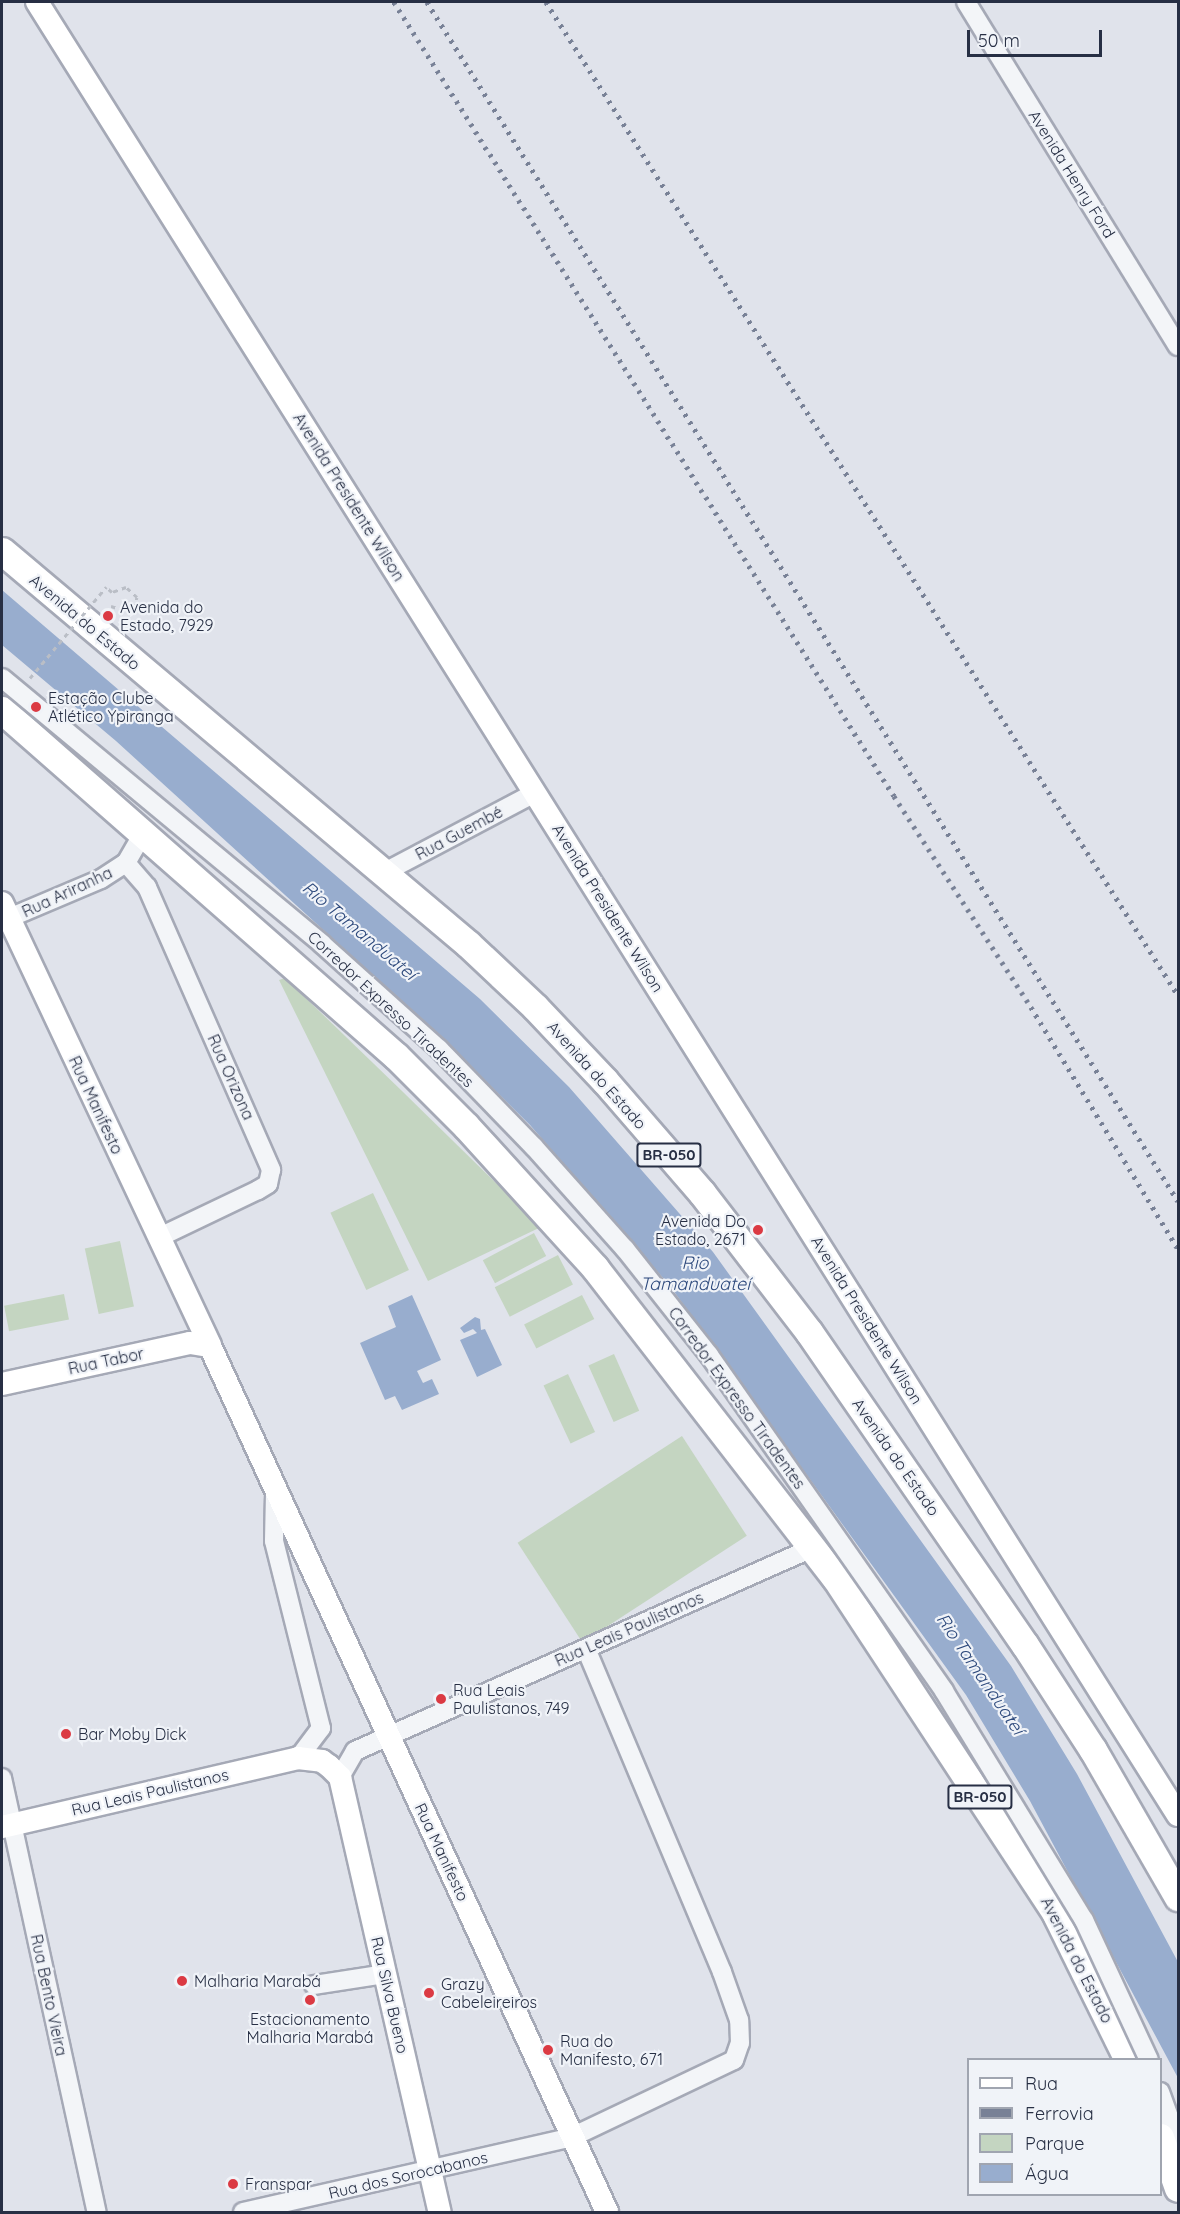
<!DOCTYPE html>
<meta charset="utf-8">
<style>
body{margin:0}
#map{position:relative;width:1180px;height:2214px;overflow:hidden;background:#e0e3eb;font-family:Quicksand,sans-serif}
div>[style]{position:absolute}
.green>*{inset:0;background:#c4d5c1;transform-origin:0 0}
.water>*{inset:0;background:#98adce}
.path>*{height:3px;margin-top:-1.5px;transform-origin:0;background:repeating-linear-gradient(90deg,#babec6 0 4.5px,transparent 0 9px)}
.roads{filter:drop-shadow(2px 0 #a5a9b6) drop-shadow(-2px 0 #a5a9b6) drop-shadow(0 2px #a5a9b6) drop-shadow(0 -2px #a5a9b6)}
.minor>*{height:18px;margin:-9px;padding:0 9px;transform-origin:9px;border-radius:9px;background:#f3f5f8}
.major>*{height:22px;margin:-11px;padding:0 11px;transform-origin:11px;border-radius:11px;background:#fff}
.highway>*{height:27px;margin:-13.5px;padding:0 13.5px;transform-origin:13.5px;border-radius:13.5px;background:#fff}
.rail>*{height:4.5px;margin-top:-2.25px;transform-origin:0;background:repeating-linear-gradient(90deg,#788196 0 3px,transparent 0 9px)}
.path-bridge>*{height:3px;margin-top:-1.5px;transform-origin:0;background:repeating-linear-gradient(90deg,#babec6 0 4.5px,transparent 0 9px)}
.bridges{filter:drop-shadow(2px 0 #a5a9b6) drop-shadow(-2px 0 #a5a9b6) drop-shadow(0 2px #a5a9b6) drop-shadow(0 -2px #a5a9b6)}
.minor-bridge>*{height:18px;margin:-9px;padding:0 9px;transform-origin:9px;border-radius:9px;background:#f3f5f8}
.dots>*{width:16px;height:16px;translate:-50% -50%;box-sizing:border-box;border:3px solid #f0f3f8;border-radius:50%}
span{translate:-50% -50%;white-space:nowrap;text-align:center;line-height:1.15;-webkit-text-stroke:4.5px #f0f3f8;paint-order:stroke}
.shield-label span{padding:2px 4px;background:#f0f3f8;border:2px solid;border-radius:4px;-webkit-text-stroke-width:0}
.shield-label{font-size:15px;color:#272f44;font-weight:700}
.street-label{font-size:16px;color:#272f44}
.poi-label{font-size:16px;color:#272f44}
.left{translate:0 -50%;text-align:left}
.right{translate:-100% -50%;text-align:right}
.water-label{font-size:18px;color:#2d497c;font-style:italic}
.frame{position:absolute;inset:0;border:3px solid #272f44;pointer-events:none}
.legend{position:absolute;left:967px;top:2058px;width:195px;height:138px;box-sizing:border-box;background:#f0f3f8;border:2px solid #a0a5b0;margin:0;padding:8px 10px;list-style:none;font-size:18px;color:#272f44}
.legend li{display:flex;align-items:center;gap:12px;height:30px}
.legend b{width:30px;border:2px solid #a0a5b0}
.scale{position:absolute;left:967px;top:30px;width:135px;height:27px;box-sizing:border-box;border:3px solid #272f44;border-top:0;padding-left:8px;font-size:18px;line-height:21px;white-space:nowrap;color:#272f44;-webkit-text-stroke:4px #f0f3f8;paint-order:stroke}
</style>
<div id="map">
<div class="green">
<div style="clip-path:polygon(285px 978px,402px 1091px,541px 1227px,428px 1281px,279px 980px)"></div>
<div style="left:373px;top:1193px;width:85px;height:47px;rotate:65deg"></div>
<div style="left:534px;top:1233px;width:26px;height:58px;rotate:62deg"></div>
<div style="left:120px;top:1241px;width:67px;height:36px;rotate:78deg"></div>
<div style="left:558px;top:1255px;width:33px;height:71px;rotate:63deg"></div>
<div style="left:64px;top:1294px;width:26px;height:61px;rotate:79deg"></div>
<div style="left:582px;top:1295px;width:27px;height:65px;rotate:63deg"></div>
<div style="left:614px;top:1354px;width:62px;height:28px;rotate:66deg"></div>
<div style="left:568px;top:1374px;width:64px;height:27px;rotate:65deg"></div>
<div style="left:682px;top:1436px;width:119px;height:196px;rotate:57deg"></div>
</div>
<div class="water">
<div style="clip-path:polygon(2px 590px,480px 999px,569px 1087px,713px 1252px,1011px 1666px,1077px 1774px,1178px 1962px,1178px 2078px,1030px 1801px,966px 1695px,670px 1286px,530px 1125px,443px 1039px,116px 741px,2px 645px)"></div>
<div style="clip-path:polygon(412px 1295px,441px 1360px,417px 1371px,423px 1383px,432px 1379px,439px 1394px,402px 1410px,395px 1396px,385px 1400px,360px 1343px,396px 1327px,388px 1306px)"></div>
<div style="clip-path:polygon(475px 1317px,480px 1319px,481px 1330px,485px 1329px,502px 1365px,477px 1377px,460px 1340px,477px 1333px,473px 1329px,464px 1333px,460px 1328px)"></div>
</div>
<div class="path">
<div style="left:106px;top:612px;width:8px;rotate:-50deg"></div>
<div style="left:111px;top:606px;width:19px;rotate:18deg"></div>
<div style="left:129px;top:612px;width:6px;rotate:-39deg"></div>
<div style="left:134px;top:608px;width:11px;rotate:-75deg"></div>
<div style="left:137px;top:597px;width:15px;rotate:-138deg"></div>
<div style="left:126px;top:587px;width:15px;rotate:160deg"></div>
<div style="left:112px;top:592px;width:8px;rotate:-140deg"></div>
</div>
<div class="roads">
<div class="minor">
<div style="left:966px;top:2px;width:404px;rotate:58.4deg"></div>
<div style="left:126px;top:863px;width:32px;rotate:49deg"></div>
<div style="left:147px;top:887px;width:309px;rotate:66.3deg"></div>
<div style="left:271px;top:1170px;width:14px;rotate:102deg"></div>
<div style="left:268px;top:1184px;width:12px;rotate:149deg"></div>
<div style="left:258px;top:1190px;width:111px;rotate:154.4deg"></div>
<div style="left:383px;top:873px;width:172px;rotate:-27.8deg"></div>
<div style="left:9px;top:918px;width:100px;rotate:-23deg"></div>
<div style="left:101px;top:879px;width:30px;rotate:-33deg"></div>
<div style="left:126px;top:863px;width:34px;rotate:-60deg"></div>
<div style="left:275px;top:1493px;width:48px;rotate:91.2deg"></div>
<div style="left:274px;top:1541px;width:193px;rotate:75.9deg"></div>
<div style="left:321px;top:1728px;width:38px;rotate:127deg"></div>
<div style="left:340px;top:1777px;width:30px;rotate:-60deg"></div>
<div style="left:355px;top:1751px;width:500px;rotate:-23.95deg"></div>
<div style="left:2px;top:1778px;width:444px;rotate:77.7deg"></div>
<div style="left:314px;top:1985px;width:72px;rotate:-8.8deg"></div>
<div style="left:1160px;top:2092px;width:53px;rotate:70.2deg"></div>
<div style="left:243px;top:2212px;width:337px;rotate:-12.8deg"></div>
<div style="left:572px;top:2137px;width:179px;rotate:-25.4deg"></div>
<div style="left:734px;top:2060px;width:18px;rotate:-71deg"></div>
<div style="left:740px;top:2043px;width:23px;rotate:-92deg"></div>
<div style="left:739px;top:2020px;width:51px;rotate:-109.5deg"></div>
<div style="left:722px;top:1972px;width:351px;rotate:-112.8deg"></div>
</div>
<div class="major">
<div style="left:37px;top:2px;width:2142px;rotate:57.82deg"></div>
<div style="left:2px;top:903px;width:489px;rotate:64.8deg"></div>
<div style="left:210px;top:1346px;width:953px;rotate:65.37deg"></div>
<div style="left:2px;top:1384px;width:192px;rotate:-12.3deg"></div>
<div style="left:190px;top:1343px;width:20px;rotate:9deg"></div>
<div style="left:2px;top:1827px;width:304px;rotate:-13.1deg"></div>
<div style="left:298px;top:1758px;width:24px;rotate:7deg"></div>
<div style="left:322px;top:1761px;width:9px;rotate:36deg"></div>
<div style="left:329px;top:1766px;width:16px;rotate:45deg"></div>
<div style="left:340px;top:1777px;width:446px;rotate:77.1deg"></div>
</div>
<div class="highway">
<div style="left:2px;top:551px;width:610px;rotate:40.14deg"></div>
<div style="left:468px;top:944px;width:92px;rotate:43.2deg"></div>
<div style="left:535px;top:1007px;width:102px;rotate:46.6deg"></div>
<div style="left:605px;top:1081px;width:148px;rotate:49.1deg"></div>
<div style="left:702px;top:1193px;width:175px;rotate:52.4deg"></div>
<div style="left:809px;top:1332px;width:380px;rotate:55.4deg"></div>
<div style="left:1025px;top:1645px;width:125px;rotate:57.1deg"></div>
<div style="left:1093px;top:1750px;width:170px;rotate:60deg"></div>
<div style="left:2px;top:710px;width:524px;rotate:41.29deg"></div>
<div style="left:396px;top:1056px;width:99px;rotate:45deg"></div>
<div style="left:466px;top:1126px;width:192px;rotate:47.7deg"></div>
<div style="left:595px;top:1268px;width:391px;rotate:52.2deg"></div>
<div style="left:835px;top:1577px;width:403px;rotate:56.7deg"></div>
<div style="left:1056px;top:1914px;width:163px;rotate:63.7deg"></div>
<div style="left:1160px;top:2137px;width:54px;rotate:70.6deg"></div>
</div>
</div>
<div class="rail">
<div style="left:394px;top:2px;width:938px;rotate:57.8deg"></div>
<div style="left:894px;top:796px;width:252px;rotate:57deg"></div>
<div style="left:1031px;top:1007px;width:283px;rotate:58.7deg"></div>
<div style="left:427px;top:2px;width:1415px;rotate:57.94deg"></div>
<div style="left:546px;top:2px;width:1177px;rotate:57.53deg"></div>
</div>
<div class="path-bridge">
<div style="left:30px;top:678px;width:119px;rotate:-50.1deg"></div>
</div>
<div class="bridges">
<div class="minor-bridge">
<div style="left:2px;top:678px;width:416px;rotate:39.7deg"></div>
<div style="left:322px;top:944px;width:157px;rotate:41.9deg"></div>
<div style="left:439px;top:1049px;width:136px;rotate:45.9deg"></div>
<div style="left:534px;top:1147px;width:137px;rotate:48.3deg"></div>
<div style="left:625px;top:1249px;width:135px;rotate:51.6deg"></div>
<div style="left:709px;top:1355px;width:410px;rotate:55deg"></div>
<div style="left:944px;top:1691px;width:268px;rotate:58.6deg"></div>
<div style="left:1084px;top:1920px;width:154px;rotate:65.1deg"></div>
</div>
</div>
<div class="dots">
<div style="left:108px;top:616px;background:#db3a43"></div>
<div style="left:36px;top:707px;background:#db3a43"></div>
<div style="left:758px;top:1230px;background:#db3a43"></div>
<div style="left:441px;top:1699px;background:#db3a43"></div>
<div style="left:66px;top:1734px;background:#db3a43"></div>
<div style="left:182px;top:1981px;background:#db3a43"></div>
<div style="left:429px;top:1993px;background:#db3a43"></div>
<div style="left:310px;top:2000px;background:#db3a43"></div>
<div style="left:548px;top:2050px;background:#db3a43"></div>
<div style="left:233px;top:2184px;background:#db3a43"></div>
</div>
<div class="shield-label">
<span style="left:669px;top:1155px">BR-050</span>
<span style="left:980px;top:1797px">BR-050</span>
</div>
<div class="street-label">
<span style="left:1072px;top:174px;rotate:58deg">Avenida Henry Ford</span>
<span style="left:349px;top:497px;rotate:58deg">Avenida Presidente Wilson</span>
<span style="left:85px;top:622px;rotate:40deg">Avenida do Estado</span>
<span style="left:459px;top:833px;rotate:-28deg">Rua Guembé</span>
<span style="left:67px;top:892px;rotate:-25deg">Rua Ariranha</span>
<span style="left:608px;top:908px;rotate:58deg">Avenida Presidente Wilson</span>
<span style="left:391px;top:1009px;rotate:43deg">Corredor Expresso Tiradentes</span>
<span style="left:597px;top:1075px;rotate:48deg">Avenida do Estado</span>
<span style="left:231px;top:1077px;rotate:66deg">Rua Orizona</span>
<span style="left:96px;top:1105px;rotate:65deg">Rua Manifesto</span>
<span style="left:867px;top:1320px;rotate:58deg">Avenida Presidente Wilson</span>
<span style="left:106px;top:1361px;rotate:-12deg">Rua Tabor</span>
<span style="left:737px;top:1398px;rotate:54deg">Corredor Expresso Tiradentes</span>
<span style="left:896px;top:1457px;rotate:55deg">Avenida do Estado</span>
<span style="left:629px;top:1629px;rotate:-24deg">Rua Leais Paulistanos</span>
<span style="left:150px;top:1792px;rotate:-13deg">Rua Leais Paulistanos</span>
<span style="left:442px;top:1852px;rotate:65deg">Rua Manifesto</span>
<span style="left:1077px;top:1960px;rotate:63deg">Avenida do Estado</span>
<span style="left:49px;top:1995px;rotate:78deg">Rua Bento Vieira</span>
<span style="left:390px;top:1995px;rotate:77deg">Rua Silva Bueno</span>
<span style="left:408px;top:2175px;rotate:-13deg">Rua dos Sorocabanos</span>
</div>
<div class="poi-label">
<span class="left" style="left:120px;top:616px">Avenida do<br>Estado, 7929</span>
<span class="left" style="left:48px;top:707px">Estação Clube<br>Atlético Ypiranga</span>
<span class="right" style="left:746px;top:1230px">Avenida Do<br>Estado, 2671</span>
<span class="left" style="left:453px;top:1699px">Rua Leais<br>Paulistanos, 749</span>
<span class="left" style="left:78px;top:1734px">Bar Moby Dick</span>
<span class="left" style="left:194px;top:1981px">Malharia Marabá</span>
<span class="left" style="left:441px;top:1993px">Grazy<br>Cabeleireiros</span>
<span style="left:310px;top:2028px">Estacionamento<br>Malharia Marabá</span>
<span class="left" style="left:560px;top:2050px">Rua do<br>Manifesto, 671</span>
<span class="left" style="left:245px;top:2184px">Franspar</span>
</div>
<div class="water-label">
<span style="left:359px;top:931px;rotate:40deg">Rio Tamanduateí</span>
<span style="left:695px;top:1274px">Rio<br>Tamanduateí</span>
<span style="left:980px;top:1674px;rotate:56deg">Rio Tamanduateí</span>
</div>
<div class="frame"></div>
<ul class="legend">
<li><b style="height:8px;background:#fff"></b>Rua</li>
<li><b style="height:8px;background:#788196"></b>Ferrovia</li>
<li><b style="height:16px;background:#c4d5c1"></b>Parque</li>
<li><b style="height:16px;background:#98adce"></b>Água</li>
</ul>
<div class="scale">50 m</div>
</div>
